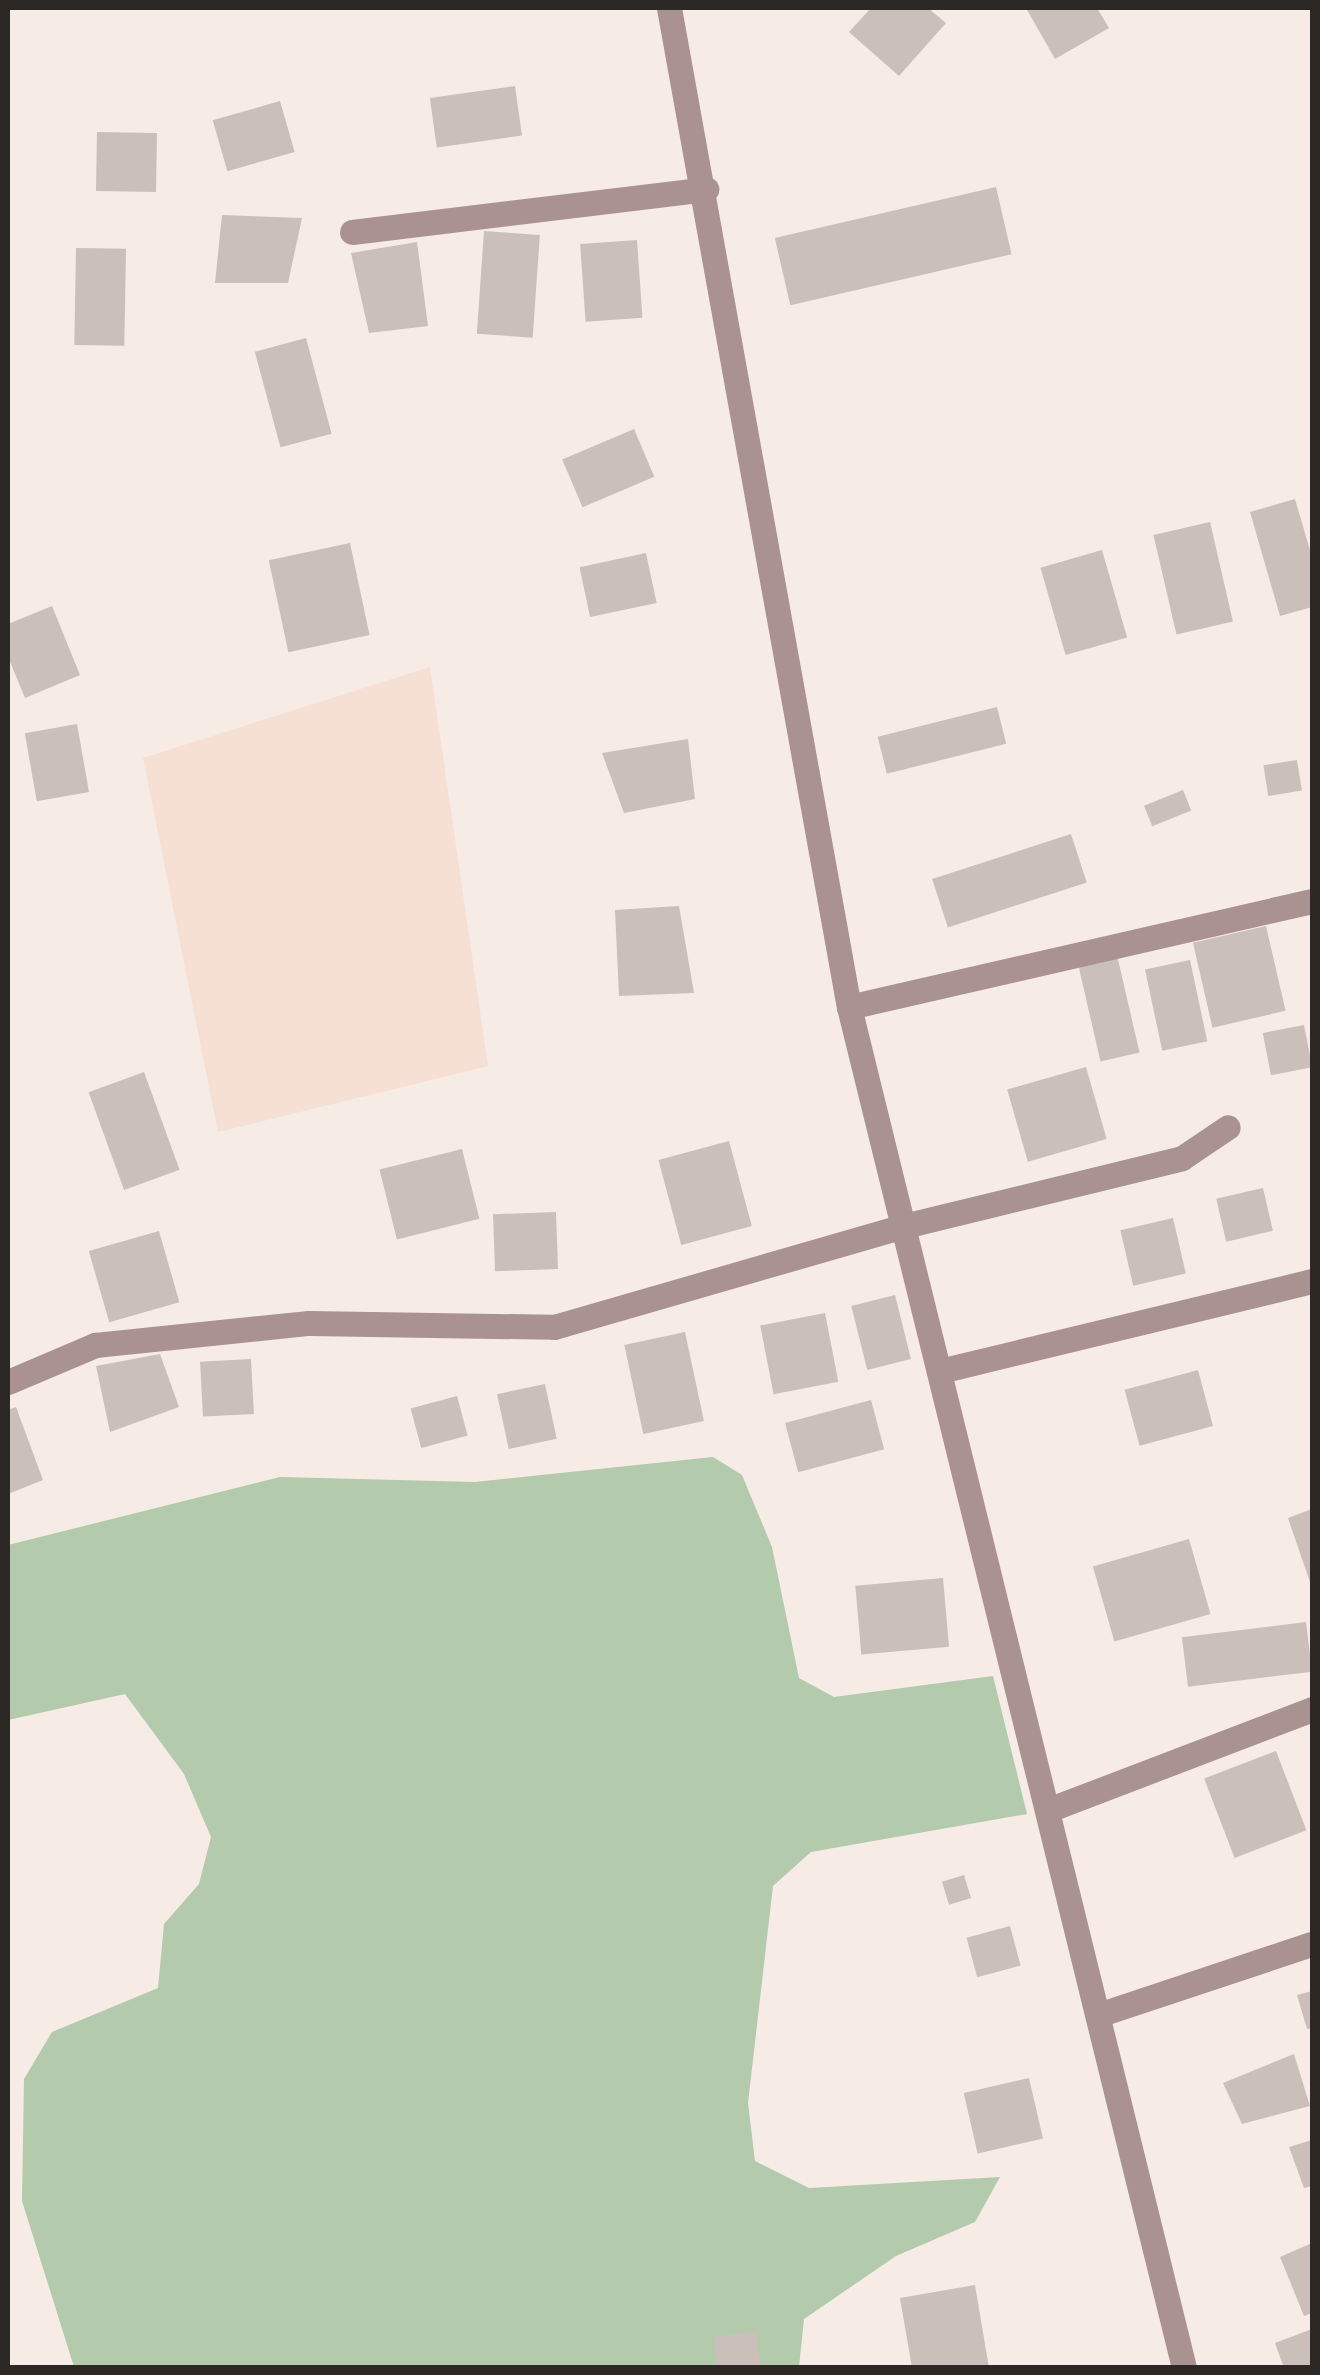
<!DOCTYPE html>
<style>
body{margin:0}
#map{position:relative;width:1320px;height:2375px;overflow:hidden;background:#f6ebe5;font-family:"Fira Sans Condensed",sans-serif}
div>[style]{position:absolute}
.commercial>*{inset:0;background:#f6dfd3}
.green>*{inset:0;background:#b3caac}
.building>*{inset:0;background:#cac0b9;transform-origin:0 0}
.minor>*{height:25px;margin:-12.5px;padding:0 12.5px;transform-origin:12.5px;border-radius:12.5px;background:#a9928f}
span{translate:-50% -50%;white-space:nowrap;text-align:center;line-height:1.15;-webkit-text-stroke:8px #fefaf8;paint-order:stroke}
.frame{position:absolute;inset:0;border:10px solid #2c2826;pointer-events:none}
</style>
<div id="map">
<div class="commercial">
<div style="clip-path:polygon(430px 667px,488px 1066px,218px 1132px,143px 758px)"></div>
</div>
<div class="green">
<div style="clip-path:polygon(713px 1457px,742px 1475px,772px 1547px,799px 1678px,834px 1697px,993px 1676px,1027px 1814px,811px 1852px,773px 1886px,748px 2103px,755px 2161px,809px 2188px,1000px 2177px,975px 2222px,896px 2256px,804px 2319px,799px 2367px,74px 2367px,22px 2201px,24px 2079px,52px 2032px,158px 1988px,164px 1924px,199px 1884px,211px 1837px,184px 1774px,125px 1694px,8px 1720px,8px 1545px,280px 1477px,475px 1482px)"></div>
</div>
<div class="building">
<div style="clip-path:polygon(871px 8px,928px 8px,946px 23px,899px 76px,849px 32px)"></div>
<div style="clip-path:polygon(1026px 8px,1097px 8px,1109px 28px,1055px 59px)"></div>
<div style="left:515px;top:86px;width:50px;height:86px;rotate:82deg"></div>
<div style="left:280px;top:101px;width:53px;height:70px;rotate:74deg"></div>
<div style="left:97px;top:132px;width:60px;height:59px;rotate:1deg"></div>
<div style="left:996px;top:187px;width:69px;height:227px;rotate:77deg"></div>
<div style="clip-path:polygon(222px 215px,302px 218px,288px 283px,215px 283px)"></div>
<div style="left:484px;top:231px;width:56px;height:103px;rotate:4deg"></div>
<div style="left:637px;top:240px;width:78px;height:57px;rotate:86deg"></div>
<div style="clip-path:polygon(417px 242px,428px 326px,369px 333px,351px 253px)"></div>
<div style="left:76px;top:248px;width:50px;height:97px;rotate:1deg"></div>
<div style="left:306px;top:338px;width:99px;height:53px;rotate:75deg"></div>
<div style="left:634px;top:429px;width:52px;height:78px;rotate:67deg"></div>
<div style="clip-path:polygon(1295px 499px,1312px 557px,1312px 607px,1280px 616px,1250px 512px)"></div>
<div style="left:1210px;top:522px;width:102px;height:58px;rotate:77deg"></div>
<div style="left:350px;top:543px;width:94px;height:83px;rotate:78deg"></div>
<div style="left:1102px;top:550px;width:91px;height:64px;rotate:74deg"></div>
<div style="left:646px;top:553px;width:51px;height:68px;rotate:78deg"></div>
<div style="clip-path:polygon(52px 606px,80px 675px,25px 698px,8px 657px,8px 624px)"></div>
<div style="left:997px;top:707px;width:38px;height:123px;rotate:76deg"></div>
<div style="left:77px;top:724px;width:69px;height:53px;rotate:80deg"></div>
<div style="clip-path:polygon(688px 739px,695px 799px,624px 813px,602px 753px)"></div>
<div style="left:1297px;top:760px;width:31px;height:34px;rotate:81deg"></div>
<div style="left:1183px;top:790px;width:22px;height:42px;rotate:68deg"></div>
<div style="left:1071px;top:834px;width:51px;height:146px;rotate:72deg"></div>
<div style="clip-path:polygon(679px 906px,694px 993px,619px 996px,615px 910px)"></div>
<div style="left:1266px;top:926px;width:87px;height:75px;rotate:77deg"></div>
<div style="left:1117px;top:955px;width:100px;height:40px;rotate:77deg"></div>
<div style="left:1190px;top:960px;width:83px;height:46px;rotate:78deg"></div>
<div style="left:1304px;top:1025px;width:43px;height:42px;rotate:79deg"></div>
<div style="left:1086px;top:1067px;width:75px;height:82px;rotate:74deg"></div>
<div style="left:144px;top:1072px;width:104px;height:59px;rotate:70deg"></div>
<div style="left:729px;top:1141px;width:88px;height:73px;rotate:75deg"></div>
<div style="left:462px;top:1149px;width:72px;height:85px;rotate:76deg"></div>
<div style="left:1263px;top:1188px;width:44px;height:48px;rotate:77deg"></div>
<div style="left:556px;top:1212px;width:57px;height:63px;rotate:88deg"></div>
<div style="left:1173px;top:1218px;width:57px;height:54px;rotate:77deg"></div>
<div style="left:159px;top:1231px;width:74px;height:73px;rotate:74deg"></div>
<div style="left:895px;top:1295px;width:66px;height:45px;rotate:76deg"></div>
<div style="left:825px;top:1313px;width:70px;height:66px;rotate:79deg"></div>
<div style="left:685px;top:1332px;width:91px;height:62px;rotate:78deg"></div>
<div style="clip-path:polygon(160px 1354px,179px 1407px,110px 1432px,96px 1366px)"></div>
<div style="left:251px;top:1359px;width:55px;height:51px;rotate:87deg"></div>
<div style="left:1198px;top:1370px;width:58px;height:76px;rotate:75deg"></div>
<div style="left:545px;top:1384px;width:56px;height:49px;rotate:78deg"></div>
<div style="left:457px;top:1396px;width:41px;height:48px;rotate:75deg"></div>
<div style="left:871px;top:1400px;width:51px;height:89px;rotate:75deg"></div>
<div style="clip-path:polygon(16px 1407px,43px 1480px,8px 1494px,8px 1410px)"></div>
<div style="clip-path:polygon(1312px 1509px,1312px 1588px,1288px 1518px)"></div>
<div style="left:1189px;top:1539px;width:78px;height:100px;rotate:74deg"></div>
<div style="left:943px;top:1578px;width:69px;height:88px;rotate:85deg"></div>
<div style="left:1306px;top:1622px;width:50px;height:125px;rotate:83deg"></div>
<div style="left:1276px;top:1751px;width:85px;height:77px;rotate:69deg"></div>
<div style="left:964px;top:1875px;width:24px;height:23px;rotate:73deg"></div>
<div style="left:1010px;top:1926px;width:41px;height:45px;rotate:75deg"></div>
<div style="clip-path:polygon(1312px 1991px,1312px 2028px,1307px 2029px,1297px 1995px)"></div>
<div style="clip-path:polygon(1294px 2054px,1310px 2106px,1242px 2124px,1223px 2083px)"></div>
<div style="left:1029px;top:2078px;width:62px;height:67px;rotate:77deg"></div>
<div style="clip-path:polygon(1312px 2140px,1312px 2186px,1304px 2188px,1289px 2147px)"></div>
<div style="clip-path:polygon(1312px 2243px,1312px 2313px,1304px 2316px,1280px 2257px)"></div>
<div style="clip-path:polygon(975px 2285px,989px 2368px,912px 2368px,900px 2298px)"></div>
<div style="clip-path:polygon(1312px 2329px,1312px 2368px,1284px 2368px,1275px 2343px)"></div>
<div style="clip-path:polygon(756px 2331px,761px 2368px,717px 2368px,713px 2337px)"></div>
</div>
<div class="minor">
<div style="left:669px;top:8px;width:1015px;rotate:79.79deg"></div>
<div style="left:849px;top:1007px;width:1402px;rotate:76.17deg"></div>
<div style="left:352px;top:232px;width:357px;rotate:-6.9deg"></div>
<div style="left:849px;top:1007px;width:475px;rotate:-12.9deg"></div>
<div style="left:940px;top:1371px;width:383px;rotate:-13.6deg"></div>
<div style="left:8px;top:1382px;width:95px;rotate:-23deg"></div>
<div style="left:95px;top:1345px;width:215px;rotate:-5.9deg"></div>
<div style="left:309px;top:1323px;width:245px;rotate:0.9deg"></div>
<div style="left:554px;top:1327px;width:364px;rotate:-16.1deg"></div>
<div style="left:904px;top:1226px;width:286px;rotate:-13.7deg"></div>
<div style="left:1182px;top:1158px;width:55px;rotate:-34deg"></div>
<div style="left:1048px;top:1810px;width:283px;rotate:-20.9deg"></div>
<div style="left:1098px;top:2015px;width:225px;rotate:-18.4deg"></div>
</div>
<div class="frame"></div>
</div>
